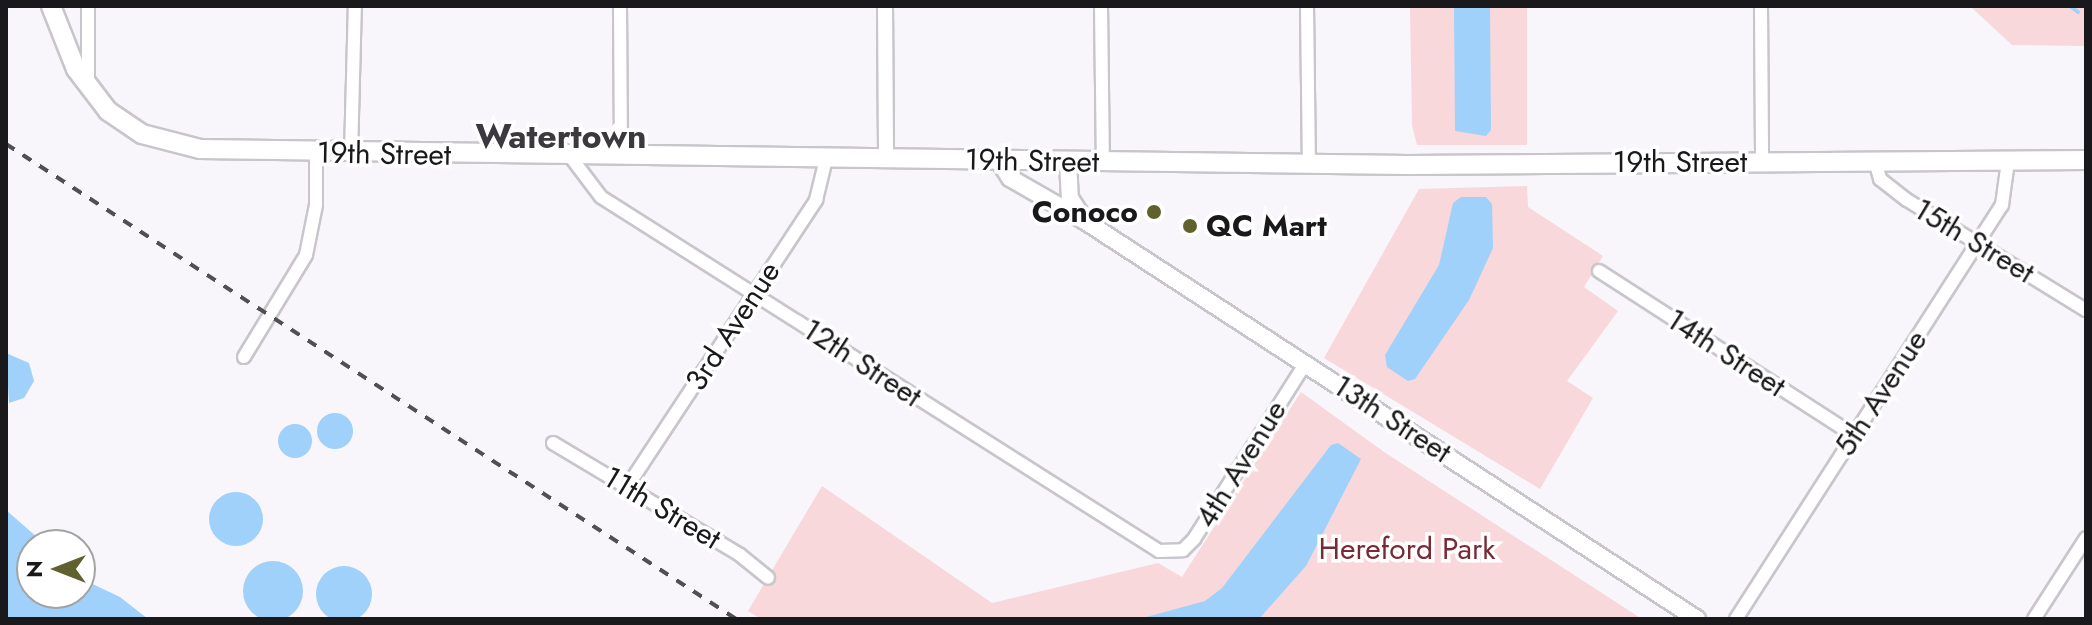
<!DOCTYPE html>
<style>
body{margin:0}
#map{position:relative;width:2092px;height:625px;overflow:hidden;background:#f8f5fb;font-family:Jost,sans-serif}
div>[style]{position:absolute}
.green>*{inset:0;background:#f8d8da}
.water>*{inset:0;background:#9fd1fa}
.round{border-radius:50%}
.stream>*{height:4px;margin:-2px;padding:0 2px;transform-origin:2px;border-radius:2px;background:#9fd1fa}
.roads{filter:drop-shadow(2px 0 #c8c5cb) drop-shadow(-2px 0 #c8c5cb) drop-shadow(0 2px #c8c5cb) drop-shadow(0 -2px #c8c5cb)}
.minor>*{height:12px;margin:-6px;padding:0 6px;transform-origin:6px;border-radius:6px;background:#fff}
.tertiary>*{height:14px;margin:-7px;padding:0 7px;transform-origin:7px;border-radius:7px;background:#fff}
.secondary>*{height:16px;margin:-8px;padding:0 8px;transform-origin:8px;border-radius:8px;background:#fff}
.primary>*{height:18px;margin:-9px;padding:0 9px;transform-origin:9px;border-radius:9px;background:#fff}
.rail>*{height:4px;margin-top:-2px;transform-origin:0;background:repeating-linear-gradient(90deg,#504f52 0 10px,transparent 0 20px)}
.dots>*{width:22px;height:22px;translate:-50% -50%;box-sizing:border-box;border:4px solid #fff;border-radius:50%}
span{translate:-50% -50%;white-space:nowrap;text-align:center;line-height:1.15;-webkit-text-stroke:7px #fff;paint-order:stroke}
.street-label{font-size:30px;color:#19181a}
.poi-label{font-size:30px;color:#19181a;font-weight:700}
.right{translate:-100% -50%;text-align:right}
.left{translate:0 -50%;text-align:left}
.park-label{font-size:30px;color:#782b37}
.quarter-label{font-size:34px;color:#3b393e;font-weight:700}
.frame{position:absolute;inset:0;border:8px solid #19181a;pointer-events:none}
.north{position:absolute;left:16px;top:529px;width:80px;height:80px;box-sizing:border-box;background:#fff;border:2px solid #a3a3a3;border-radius:50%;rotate:270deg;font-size:22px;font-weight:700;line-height:32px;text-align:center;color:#19181a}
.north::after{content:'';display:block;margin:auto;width:28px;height:36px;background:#60612f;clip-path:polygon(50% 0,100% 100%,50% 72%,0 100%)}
</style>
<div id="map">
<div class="green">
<div style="clip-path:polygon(1410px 6px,1527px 6px,1527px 145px,1417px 145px,1412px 125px)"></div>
<div style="clip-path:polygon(1970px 6px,2086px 6px,2086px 46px,2012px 45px)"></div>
<div style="clip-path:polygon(1527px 186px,1528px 207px,1603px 256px,1584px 287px,1618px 311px,1567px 381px,1593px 398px,1540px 489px,1324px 358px,1419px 189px)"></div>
<div style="clip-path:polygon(1301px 392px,1384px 452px,1642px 619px,761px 619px,748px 611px,822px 486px,992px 603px,1158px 563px,1182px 577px)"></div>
</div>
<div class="water">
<div style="clip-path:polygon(1454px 6px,1490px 6px,1491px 130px,1486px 136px,1455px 131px)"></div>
<div style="clip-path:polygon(1461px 197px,1486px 197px,1492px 204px,1493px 248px,1469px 300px,1415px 379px,1408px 381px,1387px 367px,1385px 355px,1439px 265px,1453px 203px)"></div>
<div style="clip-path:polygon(6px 353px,29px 363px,34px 381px,24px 398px,9px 403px)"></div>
<div class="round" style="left:317px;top:413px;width:36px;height:36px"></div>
<div class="round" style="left:278px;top:424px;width:34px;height:34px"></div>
<div style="clip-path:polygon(1338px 443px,1361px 459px,1306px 566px,1259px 619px,1139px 619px,1205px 601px,1222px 588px,1331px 445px)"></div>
<div class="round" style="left:209px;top:492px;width:54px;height:54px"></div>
<div style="clip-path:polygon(6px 510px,46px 545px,32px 545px,32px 593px,80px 593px,80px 578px,120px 597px,148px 619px,6px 619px)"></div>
<div class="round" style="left:243px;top:561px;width:60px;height:60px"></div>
<div class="round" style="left:316px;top:566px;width:56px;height:56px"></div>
</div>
<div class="stream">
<div style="left:2070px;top:6px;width:10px;rotate:37deg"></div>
</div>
<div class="roads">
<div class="minor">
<div style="left:88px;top:6px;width:80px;rotate:90deg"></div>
<div style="left:620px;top:6px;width:151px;rotate:89.6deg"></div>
<div style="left:1101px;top:6px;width:156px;rotate:89.3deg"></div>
<div style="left:1307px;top:6px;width:158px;rotate:89.3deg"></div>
<div style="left:1761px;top:6px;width:155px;rotate:89.6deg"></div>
<div style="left:351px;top:154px;width:148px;rotate:-88.5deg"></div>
<div style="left:570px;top:156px;width:51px;rotate:52.9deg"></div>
<div style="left:601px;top:197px;width:661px;rotate:32.39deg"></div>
<div style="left:1159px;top:551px;width:24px;rotate:-2deg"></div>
<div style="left:1183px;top:550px;width:16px;rotate:-45deg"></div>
<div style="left:1194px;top:539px;width:207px;rotate:-57.6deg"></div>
<div style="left:1875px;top:161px;width:19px;rotate:74deg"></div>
<div style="left:1880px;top:179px;width:34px;rotate:38deg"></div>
<div style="left:1907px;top:200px;width:210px;rotate:31.6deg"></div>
<div style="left:1599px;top:271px;width:302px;rotate:32.8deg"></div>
<div style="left:244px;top:357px;width:119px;rotate:-58.7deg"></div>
<div style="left:306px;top:255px;width:51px;rotate:-78.7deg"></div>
<div style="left:316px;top:205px;width:51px;rotate:-90deg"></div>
<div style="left:553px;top:443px;width:218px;rotate:30.9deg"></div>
<div style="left:740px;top:555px;width:36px;rotate:39deg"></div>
<div style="left:627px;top:487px;width:344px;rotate:-56.6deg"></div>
<div style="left:816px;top:200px;width:42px;rotate:-76.3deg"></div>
<div style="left:1736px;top:619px;width:492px;rotate:-57.3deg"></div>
<div style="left:2002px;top:205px;width:44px;rotate:-82.2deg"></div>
<div style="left:2034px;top:619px;width:96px;rotate:-57.3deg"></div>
</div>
<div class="tertiary">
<div style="left:885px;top:6px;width:154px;rotate:89.6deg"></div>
</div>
<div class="secondary">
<div style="left:999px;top:161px;width:20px;rotate:57deg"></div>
<div style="left:1010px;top:178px;width:86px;rotate:29.8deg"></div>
<div style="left:1085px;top:221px;width:730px;rotate:33.04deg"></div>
<div style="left:1068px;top:162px;width:36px;rotate:87deg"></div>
<div style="left:1070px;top:198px;width:27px;rotate:57deg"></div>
</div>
<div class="primary">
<div style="left:51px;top:6px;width:68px;rotate:68.4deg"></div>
<div style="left:76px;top:69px;width:53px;rotate:52.7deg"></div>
<div style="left:108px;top:111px;width:41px;rotate:34.1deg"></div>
<div style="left:142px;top:134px;width:60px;rotate:14.5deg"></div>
<div style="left:200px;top:149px;width:1209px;rotate:0.76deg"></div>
<div style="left:1409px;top:165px;width:677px;rotate:-0.42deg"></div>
</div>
</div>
<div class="rail">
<div style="left:6px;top:144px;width:871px;rotate:33.05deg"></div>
</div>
<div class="dots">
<div style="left:1154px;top:212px;background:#60612f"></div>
<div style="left:1190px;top:226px;background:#60612f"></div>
</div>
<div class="street-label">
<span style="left:384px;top:154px;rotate:1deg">19th Street</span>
<span style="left:1032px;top:161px;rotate:1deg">19th Street</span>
<span style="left:1680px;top:162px">19th Street</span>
<span style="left:1974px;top:241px;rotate:31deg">15th Street</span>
<span style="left:733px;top:326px;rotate:-57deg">3rd Avenue</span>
<span style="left:1726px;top:353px;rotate:33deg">14th Street</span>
<span style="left:862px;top:363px;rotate:33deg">12th Street</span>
<span style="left:1881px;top:393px;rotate:-57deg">5th Avenue</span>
<span style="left:1392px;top:419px;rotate:33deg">13th Street</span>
<span style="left:1241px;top:464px;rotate:-58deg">4th Avenue</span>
<span style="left:662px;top:508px;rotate:31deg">11th Street</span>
</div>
<div class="poi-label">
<span class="right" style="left:1138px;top:212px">Conoco</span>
<span class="left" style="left:1206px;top:226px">QC Mart</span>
</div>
<div class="park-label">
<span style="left:1407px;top:549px">Hereford Park</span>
</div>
<div class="quarter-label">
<span style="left:561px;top:137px">Watertown</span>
</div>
<div class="frame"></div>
<div class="north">N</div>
</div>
